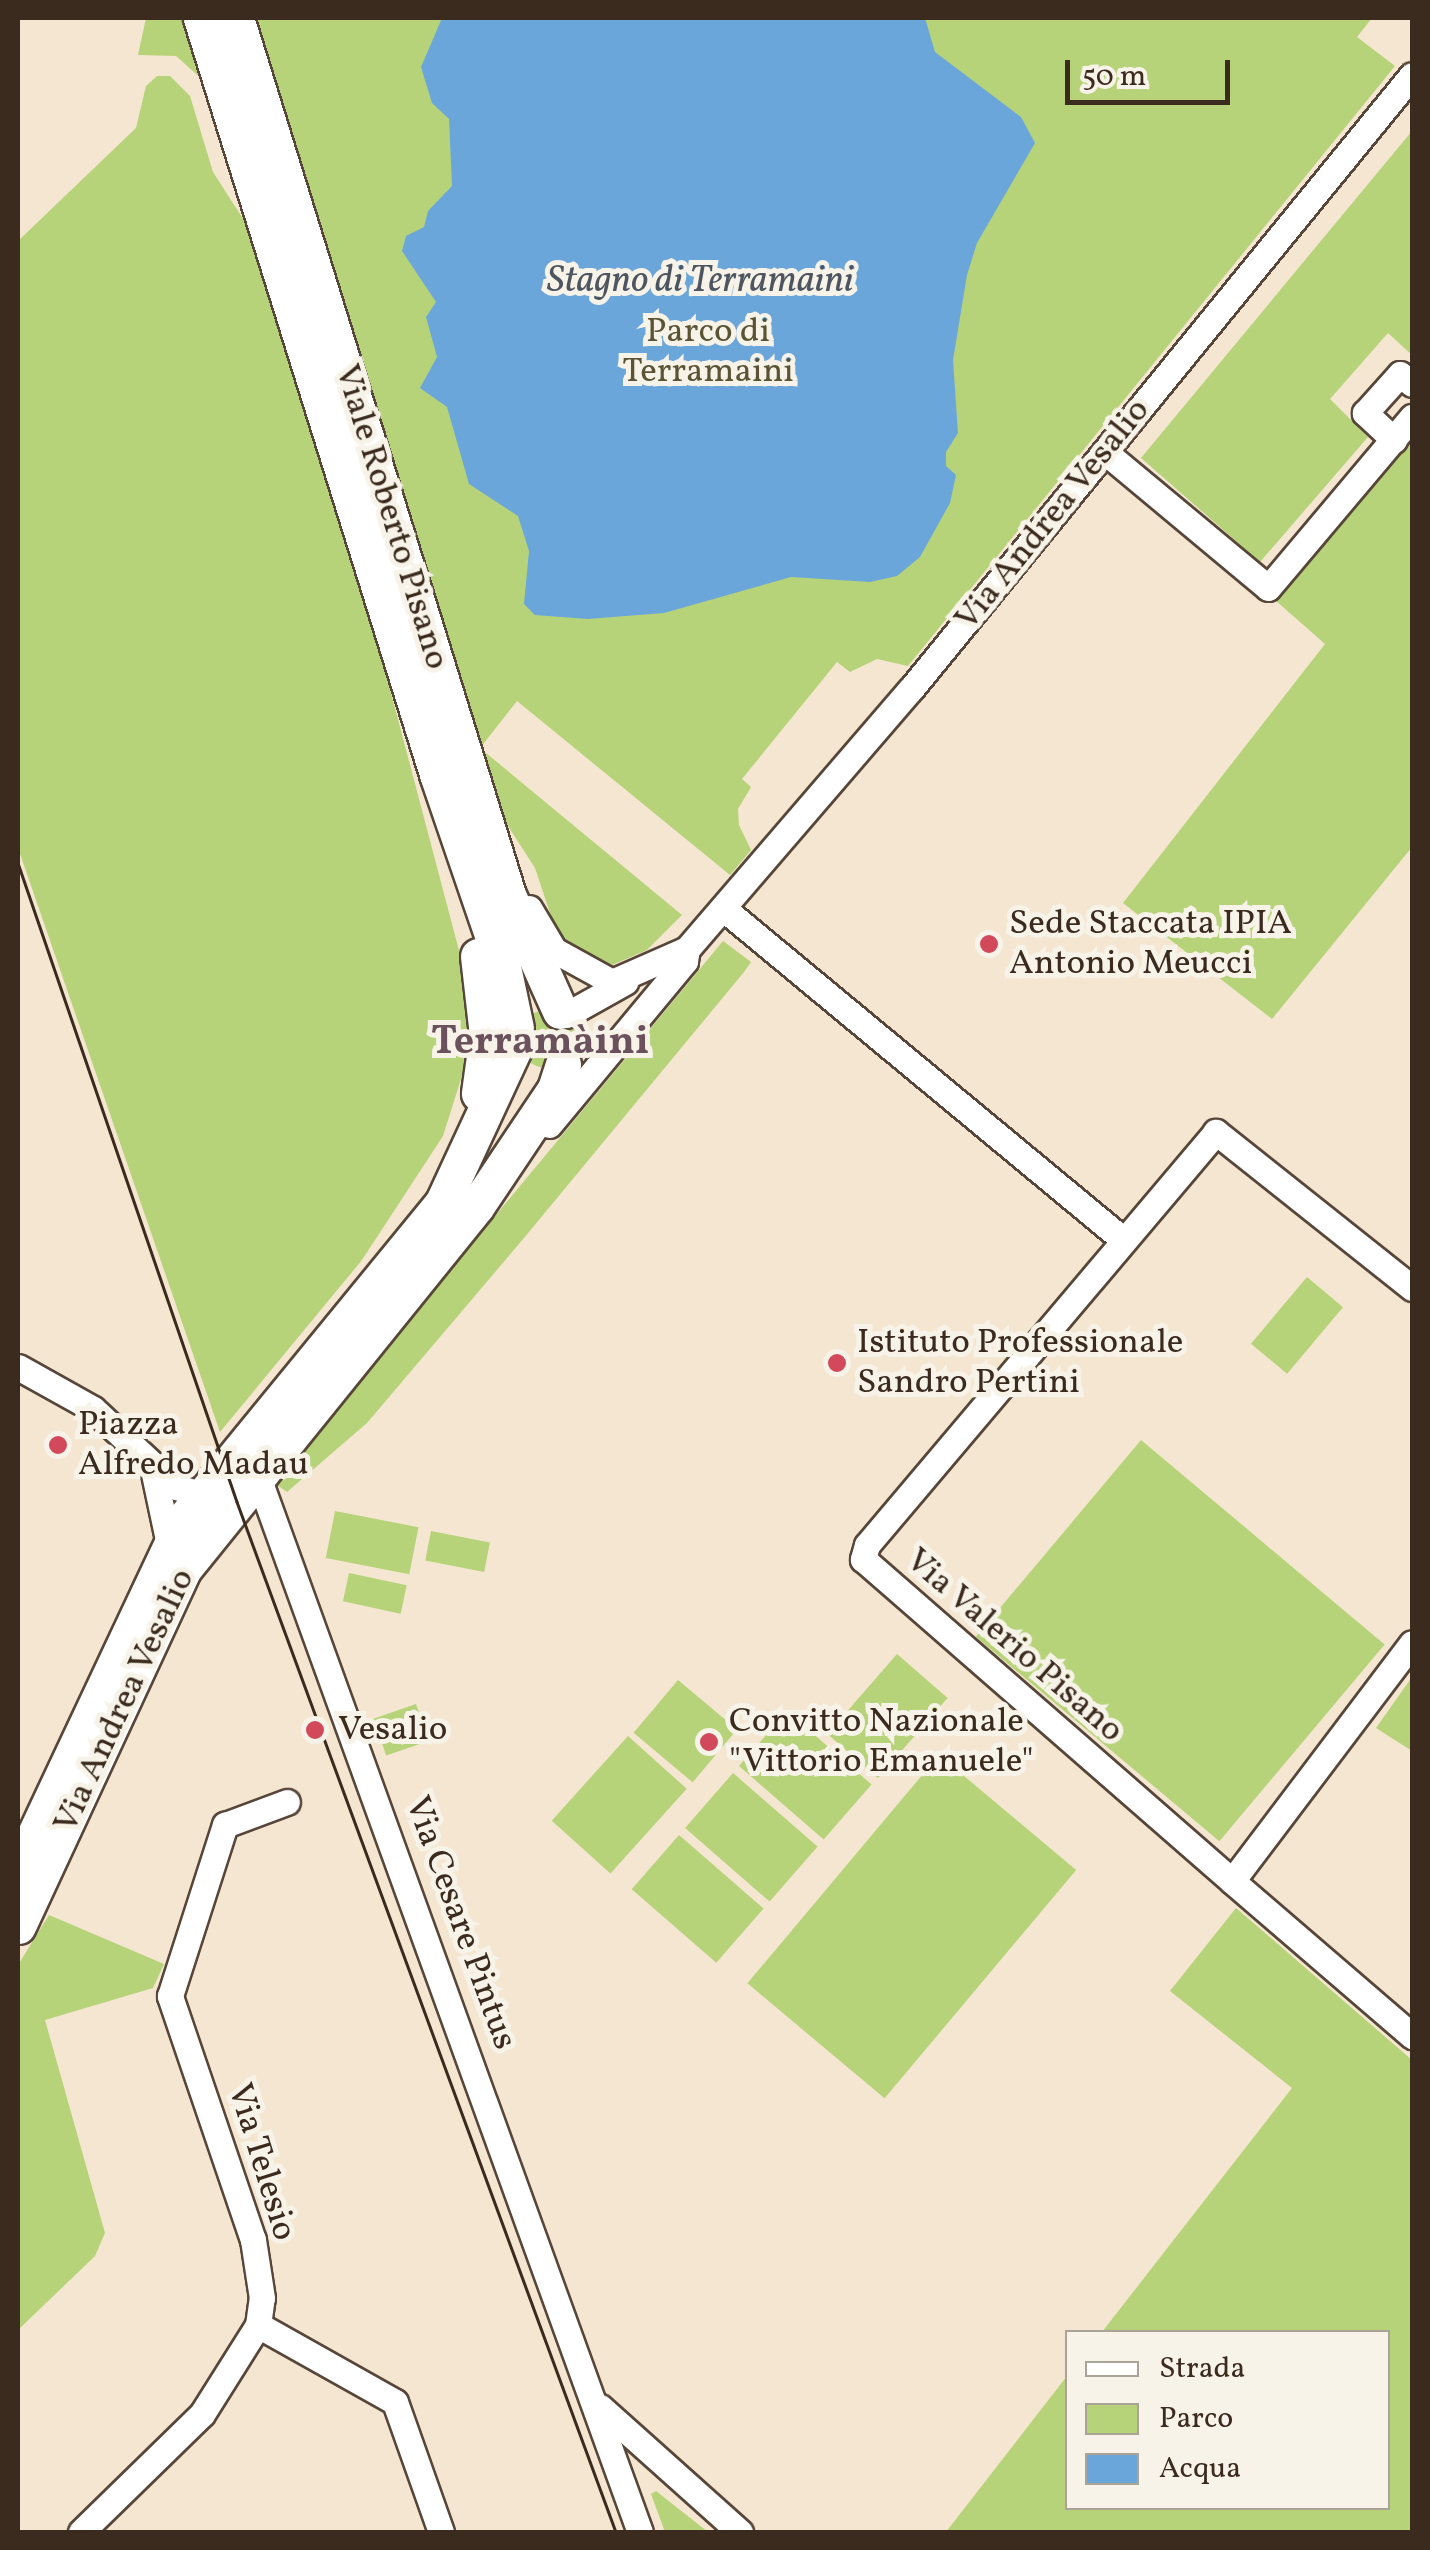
<!DOCTYPE html>
<meta charset="utf-8">
<style>
body{margin:0}
#map{position:relative;width:1430px;height:2550px;overflow:hidden;background:#f4e6d0;font-family:Vollkorn,serif}
div>[style]{position:absolute}
.green>*{inset:0;background:#b6d379;transform-origin:0 0}
.round{border-radius:50%}
.water>*{inset:0;background:#6ba6db}
.roads{filter:drop-shadow(2px 0 #574639) drop-shadow(-2px 0 #574639) drop-shadow(0 2px #574639) drop-shadow(0 -2px #574639)}
.street>*{height:25px;margin:-12.5px;padding:0 12.5px;transform-origin:12.5px;border-radius:12.5px;background:#fff}
.secondary>*{height:35px;margin:-17.5px;padding:0 17.5px;transform-origin:17.5px;border-radius:17.5px;background:#fff}
.tram>*{height:2.5px;margin:-1.25px;padding:0 1.25px;transform-origin:1.25px;border-radius:1.25px;background:#3b2a1e}
.dots>*{width:28px;height:28px;translate:-50% -50%;box-sizing:border-box;border:5px solid #f7f3e8;border-radius:50%}
span{translate:-50% -50%;white-space:nowrap;text-align:center;line-height:1.15;-webkit-text-stroke:10px #f7f3e8;paint-order:stroke}
.park-label{font-size:35px;color:#5a5435}
.street-label{font-size:35px;color:#3b2a1e}
.poi-label{font-size:35px;color:#3b2a1e}
.left{translate:0 -50%;text-align:left}
.water-label{font-size:38px;color:#4c5560;font-style:italic}
.quarter-label{font-size:40px;color:#6a515b;font-weight:700}
.frame{position:absolute;inset:0;border:20px solid #3b2a1e;pointer-events:none}
.legend{position:absolute;left:1065px;top:2330px;width:325px;height:180px;box-sizing:border-box;background:#f7f3e8;border:2px solid #aca397;margin:0;padding:12px 18px;list-style:none;font-size:30px;color:#3b2a1e}
.legend li{display:flex;align-items:center;gap:20px;height:50px}
.legend b{width:50px;border:2px solid #aca397}
.scale{position:absolute;left:1065px;top:60px;width:165px;height:45px;box-sizing:border-box;border:5px solid #3b2a1e;border-top:0;padding-left:12px;font-size:30px;line-height:35px;white-space:nowrap;color:#3b2a1e;-webkit-text-stroke:8px #f7f3e8;paint-order:stroke}
</style>
<div id="map">
<div class="green">
<div style="clip-path:polygon(146px 18px,184px 18px,203px 80px,176px 56px,138px 55px)"></div>
<div style="clip-path:polygon(255px 18px,1372px 18px,1357px 37px,1395px 66px,908px 666px,877px 659px,850px 672px,837px 662px,742px 779px,751px 787px,738px 809px,739px 825px,751px 850px,730px 875px,517px 701px,480px 748px,682px 915px,647px 950px,612px 965px,573px 952px,554px 925px,535px 868px,490px 798px)"></div>
<div style="clip-path:polygon(157px 76px,170px 76px,190px 96px,213px 172px,247px 225px,381px 655px,470px 992px,466px 1063px,443px 1136px,362px 1260px,220px 1432px,18px 848px,18px 241px,136px 128px,146px 86px)"></div>
<div style="clip-path:polygon(1412px 131px,1412px 355px,1388px 333px,1330px 399px,1368px 437px,1260px 562px,1141px 458px)"></div>
<div style="clip-path:polygon(1412px 431px,1412px 847px,1272px 1019px,1123px 903px,1325px 644px,1275px 600px)"></div>
<div style="clip-path:polygon(723px 941px,751px 962px,744px 972px,524px 1238px,367px 1423px,287px 1492px,274px 1483px)"></div>
<div class="round" style="left:518px;top:1010px;width:58px;height:58px"></div>
<div style="left:1307px;top:1277px;width:47px;height:87px;rotate:40deg"></div>
<div style="left:1141px;top:1440px;width:318px;height:257px;rotate:40deg"></div>
<div style="left:335px;top:1511px;width:85px;height:48px;rotate:11deg"></div>
<div style="left:431px;top:1531px;width:60px;height:30px;rotate:11deg"></div>
<div style="left:349px;top:1573px;width:59px;height:29px;rotate:12deg"></div>
<div style="left:897px;top:1654px;width:67px;height:106px;rotate:41deg"></div>
<div style="clip-path:polygon(1412px 1677px,1412px 1751px,1376px 1728px)"></div>
<div style="left:678px;top:1680px;width:77px;height:69px;rotate:40deg"></div>
<div style="left:416px;top:1704px;width:39px;height:45px;rotate:71deg"></div>
<div style="left:787px;top:1711px;width:112px;height:73px;rotate:41deg"></div>
<div style="left:628px;top:1736px;width:79px;height:114px;rotate:42deg"></div>
<div style="left:939px;top:1755px;width:179px;height:298px;rotate:40deg"></div>
<div style="left:733px;top:1773px;width:112px;height:73px;rotate:41deg"></div>
<div style="left:679px;top:1835px;width:112px;height:72px;rotate:41deg"></div>
<div style="clip-path:polygon(1236px 1908px,1412px 2060px,1412px 2532px,946px 2532px,1067px 2376px,1068px 2508px,1388px 2508px,1388px 2332px,1102px 2332px,1292px 2088px,1170px 1991px)"></div>
<div style="clip-path:polygon(49px 1915px,164px 1964px,153px 1988px,45px 2020px,105px 2233px,95px 2256px,18px 2330px,18px 1965px)"></div>
<div style="clip-path:polygon(656px 2491px,708px 2532px,665px 2532px,651px 2494px)"></div>
</div>
<div class="water">
<div style="clip-path:polygon(442px 18px,925px 18px,935px 52px,1021px 117px,1035px 143px,977px 243px,967px 275px,953px 360px,958px 433px,946px 452px,946px 466px,956px 475px,950px 503px,920px 557px,897px 576px,870px 582px,791px 577px,664px 613px,588px 619px,535px 615px,524px 604px,529px 551px,518px 516px,469px 484px,447px 407px,420px 388px,437px 357px,426px 317px,436px 302px,402px 251px,406px 236px,424px 227px,428px 211px,452px 186px,449px 119px,432px 103px,421px 67px)"></div>
</div>
<div class="roads">
<div class="street">
<div style="left:1394px;top:440px;width:40px;rotate:-137deg"></div>
<div style="left:1365px;top:413px;width:52px;rotate:-48.1deg"></div>
<div style="left:1400px;top:374px;width:16px;rotate:40deg"></div>
<div style="left:1105px;top:452px;width:212px;rotate:39.8deg"></div>
<div style="left:1268px;top:588px;width:224px;rotate:-49.9deg"></div>
<div style="left:529px;top:908px;width:49px;rotate:59.2deg"></div>
<div style="left:554px;top:950px;width:66px;rotate:28.9deg"></div>
<div style="left:612px;top:982px;width:82px;rotate:-23.7deg"></div>
<div style="left:687px;top:949px;width:343px;rotate:-49.3deg"></div>
<div style="left:911px;top:689px;width:792px;rotate:-50.79deg"></div>
<div style="left:724px;top:909px;width:516px;rotate:39.65deg"></div>
<div style="left:566px;top:1015px;width:68px;rotate:-29.2deg"></div>
<div style="left:549px;top:1125px;width:213px;rotate:-50.3deg"></div>
<div style="left:685px;top:961px;width:12px;rotate:-81deg"></div>
<div style="left:1412px;top:1288px;width:251px;rotate:-141.5deg"></div>
<div style="left:1216px;top:1132px;width:541px;rotate:130.2deg"></div>
<div style="left:867px;top:1545px;width:15px;rotate:106deg"></div>
<div style="left:863px;top:1559px;width:490px;rotate:41.1deg"></div>
<div style="left:1232px;top:1881px;width:298px;rotate:-52.9deg"></div>
<div style="left:18px;top:1367px;width:86px;rotate:29.2deg"></div>
<div style="left:93px;top:1409px;width:115px;rotate:42.9deg"></div>
<div style="left:177px;top:1487px;width:27px;rotate:17deg"></div>
<div style="left:153px;top:1469px;width:77px;rotate:78deg"></div>
<div style="left:258px;top:1477px;width:1122px;rotate:70.1deg"></div>
<div style="left:1232px;top:1881px;width:238px;rotate:40.7deg"></div>
<div style="left:258px;top:2325px;width:157px;rotate:29.3deg"></div>
<div style="left:395px;top:2402px;width:138px;rotate:70.5deg"></div>
<div style="left:600px;top:2407px;width:188px;rotate:41.8deg"></div>
<div style="left:81px;top:2532px;width:169px;rotate:-44.3deg"></div>
<div style="left:202px;top:2414px;width:105px;rotate:-57.8deg"></div>
<div style="left:258px;top:2325px;width:27px;rotate:-82deg"></div>
<div style="left:262px;top:2298px;width:59px;rotate:-98.8deg"></div>
<div style="left:253px;top:2240px;width:258px;rotate:-108.8deg"></div>
<div style="left:170px;top:1996px;width:180px;rotate:-72.2deg"></div>
<div style="left:225px;top:1825px;width:66px;rotate:-20.4deg"></div>
</div>
<div class="secondary">
<div style="left:201px;top:18px;width:792px;rotate:72.66deg"></div>
<div style="left:437px;top:774px;width:204px;rotate:71.1deg"></div>
<div style="left:503px;top:967px;width:62px;rotate:78deg"></div>
<div style="left:236px;top:18px;width:918px;rotate:72.77deg"></div>
<div style="left:508px;top:895px;width:127px;rotate:65.9deg"></div>
<div style="left:478px;top:956px;width:80px;rotate:83.5deg"></div>
<div style="left:487px;top:1035px;width:59px;rotate:97.9deg"></div>
<div style="left:18px;top:1870px;width:387px;rotate:-64.8deg"></div>
<div style="left:183px;top:1520px;width:409px;rotate:-50.7deg"></div>
<div style="left:442px;top:1204px;width:173px;rotate:-65.1deg"></div>
<div style="left:18px;top:1926px;width:392px;rotate:-65.1deg"></div>
<div style="left:183px;top:1570px;width:466px;rotate:-51.1deg"></div>
<div style="left:476px;top:1207px;width:142px;rotate:-56.2deg"></div>
<div style="left:555px;top:1089px;width:26px;rotate:-72deg"></div>
</div>
</div>
<div class="tram">
<div style="left:18px;top:863px;width:675px;rotate:71.08deg"></div>
<div style="left:237px;top:1502px;width:1098px;rotate:69.8deg"></div>
</div>
<div class="dots">
<div style="left:989px;top:944px;background:#d1495b"></div>
<div style="left:837px;top:1363px;background:#d1495b"></div>
<div style="left:58px;top:1445px;background:#d1495b"></div>
<div style="left:315px;top:1730px;background:#d1495b"></div>
<div style="left:709px;top:1742px;background:#d1495b"></div>
</div>
<div class="park-label">
<span style="left:708px;top:352px">Parco di<br>Terramaini</span>
</div>
<div class="street-label">
<span style="left:1053px;top:515px;rotate:-51deg">Via Andrea Vesalio</span>
<span style="left:391px;top:517px;rotate:73deg">Viale Roberto Pisano</span>
<span style="left:1014px;top:1646px;rotate:41deg">Via Valerio Pisano</span>
<span style="left:125px;top:1701px;rotate:-65deg">Via Andrea Vesalio</span>
<span style="left:460px;top:1923px;rotate:70deg">Via Cesare Pintus</span>
<span style="left:261px;top:2162px;rotate:73deg">Via Telesio</span>
</div>
<div class="poi-label">
<span class="left" style="left:1009px;top:944px">Sede Staccata IPIA<br>Antonio Meucci</span>
<span class="left" style="left:857px;top:1363px">Istituto Professionale<br>Sandro Pertini</span>
<span class="left" style="left:78px;top:1445px">Piazza<br>Alfredo Madau</span>
<span class="left" style="left:729px;top:1742px">Convitto Nazionale<br>"Vittorio Emanuele"</span>
<span class="left" style="left:338px;top:1730px">Vesalio</span>
</div>
<div class="water-label">
<span style="left:700px;top:282px">Stagno di Terramaini</span>
</div>
<div class="quarter-label">
<span style="left:540px;top:1043px">Terramàini</span>
</div>
<div class="frame"></div>
<ul class="legend">
<li><b style="height:12px;background:#fff"></b>Strada</li>
<li><b style="height:28px;background:#b6d379"></b>Parco</li>
<li><b style="height:28px;background:#6ba6db"></b>Acqua</li>
</ul>
<div class="scale">50 m</div>
</div>
